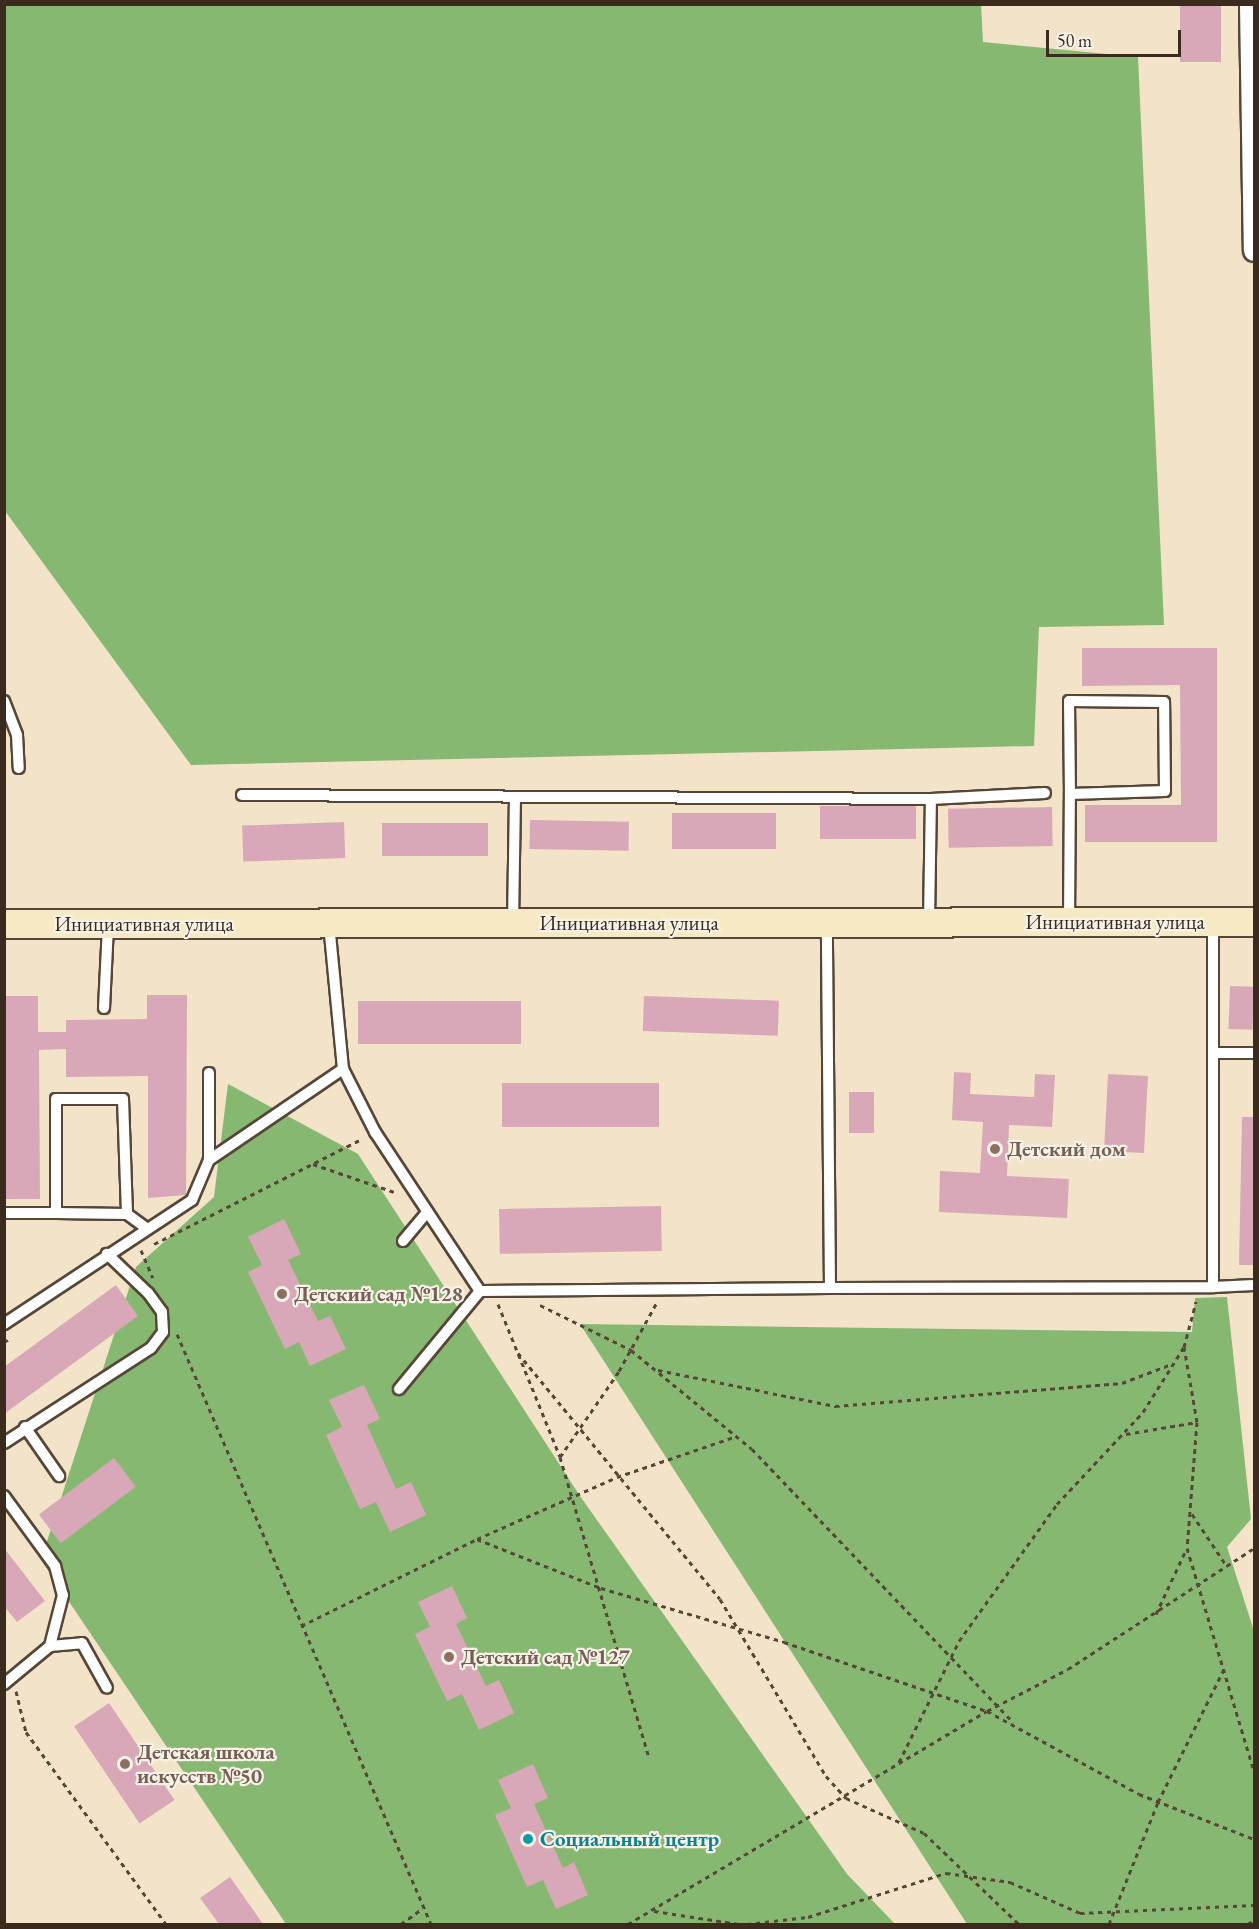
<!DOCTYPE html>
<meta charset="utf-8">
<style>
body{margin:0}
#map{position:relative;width:1259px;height:1929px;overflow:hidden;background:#f2e3c9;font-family:"EB Garamond",serif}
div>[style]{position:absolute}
.forest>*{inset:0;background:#86b872}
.building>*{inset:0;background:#d9a8b8;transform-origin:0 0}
.path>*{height:3px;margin-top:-1.5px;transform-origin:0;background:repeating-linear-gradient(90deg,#564638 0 4.5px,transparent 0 9px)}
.roads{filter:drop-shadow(2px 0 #564638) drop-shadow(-2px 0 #564638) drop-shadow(0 2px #564638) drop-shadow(0 -2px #564638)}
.service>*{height:10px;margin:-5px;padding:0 5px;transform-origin:5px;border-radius:5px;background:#fff}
.minor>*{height:21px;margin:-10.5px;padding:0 10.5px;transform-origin:10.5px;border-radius:10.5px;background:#fff}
.secondary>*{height:28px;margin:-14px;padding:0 14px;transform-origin:14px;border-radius:14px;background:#f6e9c3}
.dots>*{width:16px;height:16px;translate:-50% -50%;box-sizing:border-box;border:3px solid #f7f3e8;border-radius:50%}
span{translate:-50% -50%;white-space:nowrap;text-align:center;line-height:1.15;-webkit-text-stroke:4.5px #f7f3e8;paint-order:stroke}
.street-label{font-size:21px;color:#3b2a1e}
.education-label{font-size:21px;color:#785e54;font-weight:700}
.left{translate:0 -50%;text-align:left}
.culture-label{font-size:21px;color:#0d838f;font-weight:700}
.frame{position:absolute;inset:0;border:6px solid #3b2a1e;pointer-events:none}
.scale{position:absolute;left:1046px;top:30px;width:135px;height:27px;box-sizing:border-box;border:3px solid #3b2a1e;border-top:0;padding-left:8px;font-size:18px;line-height:21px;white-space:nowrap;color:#3b2a1e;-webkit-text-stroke:4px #f7f3e8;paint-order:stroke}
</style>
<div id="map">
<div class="forest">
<div style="clip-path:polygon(981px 4px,983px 42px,1138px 57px,1164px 625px,1039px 627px,1034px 746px,191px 765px,5px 511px,5px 5px)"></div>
<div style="clip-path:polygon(228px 1084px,358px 1154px,580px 1496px,847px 1874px,895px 1924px,286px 1924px,41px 1560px,136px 1267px,214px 1197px)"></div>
<div style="clip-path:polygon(1227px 1297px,1251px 1519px,1227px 1547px,1254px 1631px,1254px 1924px,967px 1924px,580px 1324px,1192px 1332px,1195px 1298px)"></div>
</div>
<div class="building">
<div style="left:1180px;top:4px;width:41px;height:58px"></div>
<div style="clip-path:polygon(1082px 648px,1217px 648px,1217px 842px,1085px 842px,1085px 805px,1181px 805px,1180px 685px,1082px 686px)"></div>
<div style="left:820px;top:806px;width:96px;height:33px"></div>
<div style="left:1052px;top:807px;width:39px;height:104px;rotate:89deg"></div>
<div style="left:776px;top:813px;width:36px;height:104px;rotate:90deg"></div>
<div style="left:530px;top:820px;width:99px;height:29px;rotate:1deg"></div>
<div style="left:344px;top:822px;width:36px;height:102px;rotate:88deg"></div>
<div style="left:382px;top:823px;width:106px;height:33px"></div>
<div style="left:1230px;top:986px;width:24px;height:43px;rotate:2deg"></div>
<div style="clip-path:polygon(147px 995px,187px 995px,186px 1195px,148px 1198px,148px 1076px,66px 1077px,66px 1049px,39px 1050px,40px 1199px,4px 1199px,4px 996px,38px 996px,38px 1032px,66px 1032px,66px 1020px,147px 1019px)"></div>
<div style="left:644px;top:996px;width:135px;height:35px;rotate:2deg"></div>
<div style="left:358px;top:1001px;width:163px;height:43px"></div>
<div style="clip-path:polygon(954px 1072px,971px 1073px,970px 1094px,1034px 1097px,1035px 1074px,1055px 1075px,1052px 1127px,1009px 1125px,1007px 1176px,1069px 1179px,1067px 1218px,939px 1212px,940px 1171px,980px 1173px,983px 1122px,952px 1120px)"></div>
<div style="left:1108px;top:1074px;width:40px;height:77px;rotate:3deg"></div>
<div style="left:502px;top:1083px;width:157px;height:44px"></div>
<div style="left:849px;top:1092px;width:25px;height:41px"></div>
<div style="clip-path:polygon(1242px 1117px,1254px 1117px,1254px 1265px,1239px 1265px)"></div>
<div style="left:661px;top:1206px;width:45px;height:162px;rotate:89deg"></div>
<div style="clip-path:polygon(284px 1219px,301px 1254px,288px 1260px,318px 1321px,330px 1316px,346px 1349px,310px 1366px,299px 1342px,285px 1349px,248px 1272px,262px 1265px,248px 1237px)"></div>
<div style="clip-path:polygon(116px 1285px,138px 1316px,4px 1414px,4px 1367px)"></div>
<div style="clip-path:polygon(364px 1385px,380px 1419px,367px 1425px,396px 1489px,411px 1482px,426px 1515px,390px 1532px,376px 1502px,360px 1509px,326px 1435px,342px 1427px,329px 1400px)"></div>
<div style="left:114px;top:1458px;width:36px;height:94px;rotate:53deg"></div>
<div style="clip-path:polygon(4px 1548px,45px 1601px,17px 1622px,4px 1606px)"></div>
<div style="clip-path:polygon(452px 1586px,467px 1618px,456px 1624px,486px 1686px,499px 1680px,514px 1713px,479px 1730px,462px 1694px,447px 1701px,415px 1634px,430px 1627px,418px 1602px)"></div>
<div style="left:109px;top:1703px;width:117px;height:42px;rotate:56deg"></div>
<div style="clip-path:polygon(533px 1764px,548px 1798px,534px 1804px,563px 1868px,574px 1862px,588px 1895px,556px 1909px,543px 1880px,527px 1887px,495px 1815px,511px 1808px,498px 1780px)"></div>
<div style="clip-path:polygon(230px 1877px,263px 1924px,219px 1924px,200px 1898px)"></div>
</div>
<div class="path">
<div style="left:313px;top:1164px;width:89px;rotate:19deg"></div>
<div style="left:154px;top:1244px;width:233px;rotate:-26.8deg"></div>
<div style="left:141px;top:1250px;width:30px;rotate:67deg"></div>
<div style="left:498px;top:1304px;width:165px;rotate:67.9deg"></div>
<div style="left:560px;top:1457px;width:313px;rotate:73.5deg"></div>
<div style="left:540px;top:1305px;width:102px;rotate:26.3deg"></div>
<div style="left:631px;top:1350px;width:156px;rotate:39.3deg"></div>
<div style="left:752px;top:1449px;width:378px;rotate:46.3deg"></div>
<div style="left:177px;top:1334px;width:642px;rotate:66.71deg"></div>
<div style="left:4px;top:1342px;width:8px;rotate:-30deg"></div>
<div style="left:518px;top:1353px;width:318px;rotate:50.6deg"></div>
<div style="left:720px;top:1599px;width:206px;rotate:59.1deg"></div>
<div style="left:826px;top:1776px;width:30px;rotate:48deg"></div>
<div style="left:846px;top:1798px;width:85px;rotate:24.2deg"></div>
<div style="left:924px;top:1833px;width:132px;rotate:43.8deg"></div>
<div style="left:658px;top:1370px;width:181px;rotate:11.5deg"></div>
<div style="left:835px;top:1406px;width:288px;rotate:-4.6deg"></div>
<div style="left:1122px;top:1383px;width:50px;rotate:-21deg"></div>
<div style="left:1197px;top:1422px;width:126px;rotate:94.5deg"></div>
<div style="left:1187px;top:1548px;width:234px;rotate:73.3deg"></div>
<div style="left:1126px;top:1434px;width:72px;rotate:-9.6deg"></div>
<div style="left:1197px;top:1422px;width:76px;rotate:-99.8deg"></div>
<div style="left:560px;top:1457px;width:104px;rotate:-55.5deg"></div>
<div style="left:619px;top:1371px;width:77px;rotate:-61.1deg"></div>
<div style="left:1192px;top:1514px;width:61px;rotate:56.3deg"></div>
<div style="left:477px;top:1539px;width:153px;rotate:-23.9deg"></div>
<div style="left:617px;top:1477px;width:127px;rotate:-18.9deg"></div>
<div style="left:1156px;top:1614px;width:71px;rotate:-64.9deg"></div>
<div style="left:301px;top:1626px;width:196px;rotate:-26.3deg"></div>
<div style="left:477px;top:1539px;width:133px;rotate:21.6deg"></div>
<div style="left:601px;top:1588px;width:191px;rotate:16.4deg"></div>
<div style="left:784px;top:1642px;width:214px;rotate:18.8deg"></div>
<div style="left:987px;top:1711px;width:173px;rotate:28.6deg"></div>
<div style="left:1139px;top:1794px;width:123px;rotate:21.4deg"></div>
<div style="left:16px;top:1691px;width:42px;rotate:76.3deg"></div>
<div style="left:26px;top:1732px;width:238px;rotate:53.9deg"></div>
<div style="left:899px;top:1762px;width:135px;rotate:-63.6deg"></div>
<div style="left:959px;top:1641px;width:168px;rotate:-54.4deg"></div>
<div style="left:1057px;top:1504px;width:126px;rotate:-46.9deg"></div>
<div style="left:1143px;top:1412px;width:77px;rotate:-57.8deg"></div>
<div style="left:1184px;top:1347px;width:47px;rotate:-75.1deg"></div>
<div style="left:654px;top:1911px;width:86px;rotate:8.7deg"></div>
<div style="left:401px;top:1924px;width:26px;rotate:-36deg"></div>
<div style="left:628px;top:1924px;width:417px;rotate:-30.7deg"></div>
<div style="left:987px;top:1711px;width:91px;rotate:-27.4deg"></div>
<div style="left:1068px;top:1669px;width:222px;rotate:-33deg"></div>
<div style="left:747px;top:1924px;width:61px;rotate:-6.5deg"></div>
<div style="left:808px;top:1917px;width:145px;rotate:-17.7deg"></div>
<div style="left:946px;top:1873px;width:65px;rotate:8deg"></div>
<div style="left:1010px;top:1882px;width:77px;rotate:23.9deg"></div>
<div style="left:1080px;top:1913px;width:174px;rotate:-2.6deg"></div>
<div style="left:1109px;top:1924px;width:131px;rotate:-68.1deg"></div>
<div style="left:1158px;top:1802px;width:151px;rotate:-63.6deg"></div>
<div style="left:1248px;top:1924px;width:7px;rotate:-34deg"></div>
</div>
<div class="roads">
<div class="service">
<div style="left:4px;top:701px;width:36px;rotate:69deg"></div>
<div style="left:17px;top:735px;width:33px;rotate:87deg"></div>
<div style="left:242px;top:795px;width:689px;rotate:0.33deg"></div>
<div style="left:929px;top:922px;width:123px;rotate:-89.1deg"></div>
<div style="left:931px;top:799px;width:114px;rotate:-3deg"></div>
<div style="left:1069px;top:922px;width:128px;rotate:-89.6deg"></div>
<div style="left:1070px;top:794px;width:95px;rotate:-1.8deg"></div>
<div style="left:1165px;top:791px;width:89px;rotate:-90.6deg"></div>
<div style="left:1164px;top:702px;width:95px;rotate:-179.4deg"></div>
<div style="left:1069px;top:701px;width:93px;rotate:89.4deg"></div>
<div style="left:513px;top:923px;width:125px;rotate:-89.1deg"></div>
<div style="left:104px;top:1008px;width:83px;rotate:-87.2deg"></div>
<div style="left:1213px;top:1053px;width:41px"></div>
<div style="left:343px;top:1069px;width:71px;rotate:63.1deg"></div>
<div style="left:375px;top:1132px;width:191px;rotate:56.6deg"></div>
<div style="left:480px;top:1291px;width:350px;rotate:-0.5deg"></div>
<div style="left:830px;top:1288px;width:365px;rotate:-90.5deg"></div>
<div style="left:209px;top:1160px;width:87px;rotate:-90deg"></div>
<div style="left:4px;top:1213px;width:52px"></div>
<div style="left:127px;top:1214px;width:71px;rotate:-179.2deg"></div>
<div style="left:56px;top:1213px;width:114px;rotate:-90deg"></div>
<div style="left:56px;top:1099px;width:67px"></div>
<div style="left:123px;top:1099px;width:115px;rotate:88deg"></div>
<div style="left:127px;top:1214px;width:22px;rotate:36deg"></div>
<div style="left:403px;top:1241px;width:38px;rotate:-50deg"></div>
<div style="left:1213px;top:1287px;width:41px;rotate:-2.8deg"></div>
<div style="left:830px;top:1288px;width:383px;rotate:-0.1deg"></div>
<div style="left:1213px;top:1287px;width:365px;rotate:-90deg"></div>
<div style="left:4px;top:1324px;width:225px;rotate:-33.4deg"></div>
<div style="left:192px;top:1200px;width:43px;rotate:-67deg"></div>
<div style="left:209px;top:1160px;width:162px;rotate:-34.2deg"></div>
<div style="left:343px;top:1069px;width:146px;rotate:-95.5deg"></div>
<div style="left:399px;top:1389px;width:127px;rotate:-50.4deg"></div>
<div style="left:25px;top:1427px;width:60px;rotate:55.2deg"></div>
<div style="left:4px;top:1443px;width:175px;rotate:-32.9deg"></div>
<div style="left:151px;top:1348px;width:20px;rotate:-53deg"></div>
<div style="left:163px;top:1332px;width:20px;rotate:-93deg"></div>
<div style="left:162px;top:1312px;width:24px;rotate:-126deg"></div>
<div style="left:148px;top:1293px;width:57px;rotate:-136.4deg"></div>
<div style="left:4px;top:1496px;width:87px;rotate:53.9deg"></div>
<div style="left:55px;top:1566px;width:30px;rotate:75deg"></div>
<div style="left:63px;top:1595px;width:53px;rotate:104.3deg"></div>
<div style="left:50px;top:1646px;width:60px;rotate:140.4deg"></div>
<div style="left:50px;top:1646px;width:32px;rotate:-5deg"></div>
<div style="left:82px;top:1643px;width:51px;rotate:60.9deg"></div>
</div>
<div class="minor">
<div style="left:1250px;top:4px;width:246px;rotate:89.1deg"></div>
</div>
<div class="secondary">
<div style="left:4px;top:924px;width:1250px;rotate:-0.09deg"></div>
</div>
</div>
<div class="dots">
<div style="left:995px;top:1149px;background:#8d6e63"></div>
<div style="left:282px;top:1294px;background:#8d6e63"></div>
<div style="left:449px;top:1657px;background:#8d6e63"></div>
<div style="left:125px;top:1764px;background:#8d6e63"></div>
<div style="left:528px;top:1839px;background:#0f9aa8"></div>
</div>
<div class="street-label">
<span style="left:1115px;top:922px">Инициативная улица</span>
<span style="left:629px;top:923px">Инициативная улица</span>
<span style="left:144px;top:924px">Инициативная улица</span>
</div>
<div class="education-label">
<span class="left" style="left:1007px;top:1149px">Детский дом</span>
<span class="left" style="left:294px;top:1294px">Детский сад №128</span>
<span class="left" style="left:461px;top:1657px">Детский сад №127</span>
<span class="left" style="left:137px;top:1764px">Детская школа<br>искусств №50</span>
</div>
<div class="culture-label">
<span class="left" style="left:540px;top:1839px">Социальный центр</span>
</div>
<div class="frame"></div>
<div class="scale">50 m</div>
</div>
